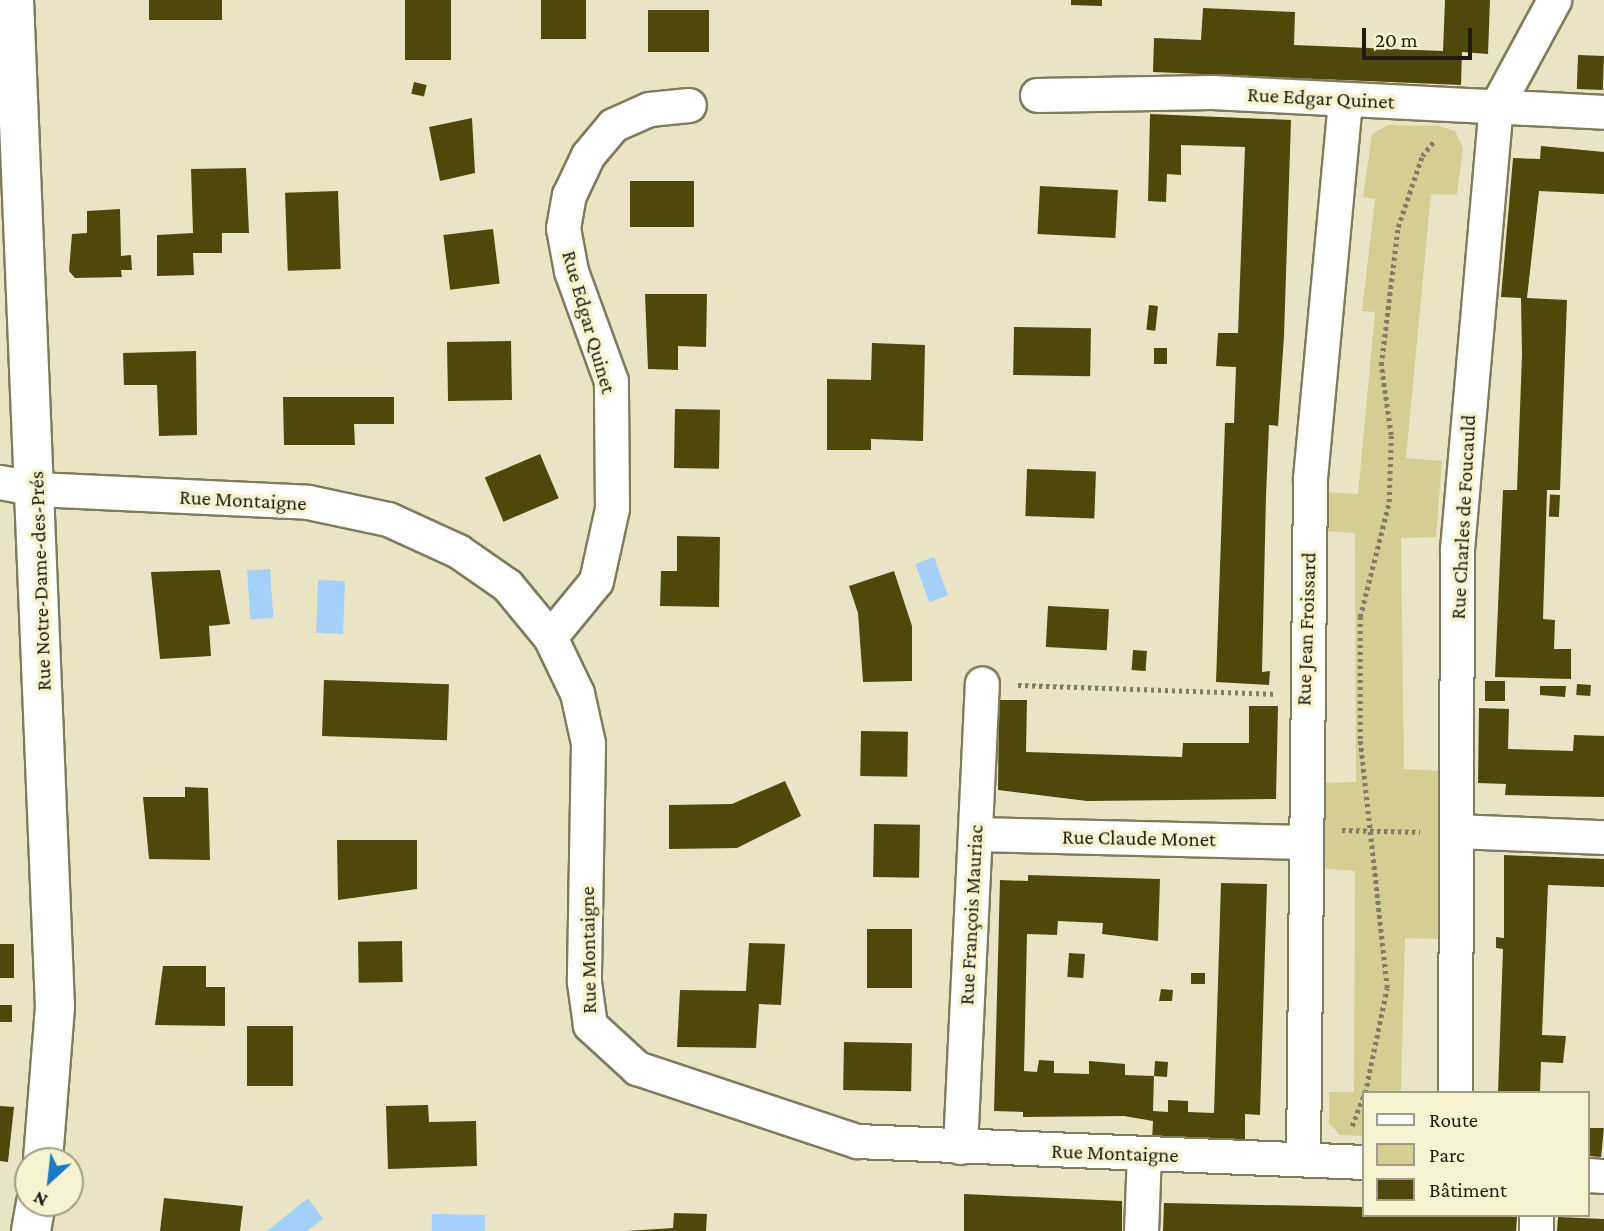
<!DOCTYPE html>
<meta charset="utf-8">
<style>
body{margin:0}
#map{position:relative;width:1604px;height:1231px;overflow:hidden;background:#e9e5c4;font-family:"Crimson Pro",serif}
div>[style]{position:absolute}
.green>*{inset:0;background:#d5ce93}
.water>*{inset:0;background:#a4d1fc;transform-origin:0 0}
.building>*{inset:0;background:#4f480b;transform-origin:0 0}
.path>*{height:4.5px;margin-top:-2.25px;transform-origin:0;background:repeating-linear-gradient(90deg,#807d67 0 3.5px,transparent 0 7px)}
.roads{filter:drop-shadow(2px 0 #7f7c5e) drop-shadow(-2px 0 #7f7c5e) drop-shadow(0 2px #7f7c5e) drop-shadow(0 -2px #7f7c5e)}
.minor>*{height:33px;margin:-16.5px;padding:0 16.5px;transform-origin:16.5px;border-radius:16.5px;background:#fff}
.tertiary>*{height:38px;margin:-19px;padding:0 19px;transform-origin:19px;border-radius:19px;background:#fff}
span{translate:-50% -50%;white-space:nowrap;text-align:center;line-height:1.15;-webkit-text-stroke:7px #f6f3d1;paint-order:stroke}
.street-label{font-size:21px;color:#1d1c0f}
.legend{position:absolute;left:1362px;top:1091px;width:228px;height:126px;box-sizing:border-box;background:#f6f3d1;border:2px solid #9f9d83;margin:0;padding:9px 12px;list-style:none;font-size:21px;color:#1d1c0f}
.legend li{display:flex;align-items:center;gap:14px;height:35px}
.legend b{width:35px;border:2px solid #9f9d83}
.north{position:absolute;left:14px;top:1147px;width:70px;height:70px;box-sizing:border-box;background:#f6f3d1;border:2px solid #9f9d83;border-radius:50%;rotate:207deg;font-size:19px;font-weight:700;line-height:28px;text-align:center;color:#1d1c0f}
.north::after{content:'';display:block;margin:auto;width:24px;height:32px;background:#187bc7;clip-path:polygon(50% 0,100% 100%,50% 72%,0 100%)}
.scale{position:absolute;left:1362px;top:28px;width:110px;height:32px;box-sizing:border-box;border:4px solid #1d1c0f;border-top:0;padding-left:9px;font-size:21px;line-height:24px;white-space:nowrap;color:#1d1c0f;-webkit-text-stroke:5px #f6f3d1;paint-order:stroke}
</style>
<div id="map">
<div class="green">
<div style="clip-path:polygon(1388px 125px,1439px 126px,1455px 131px,1463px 148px,1457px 195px,1431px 194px,1406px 458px,1442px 461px,1436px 537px,1401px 538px,1404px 769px,1439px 771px,1438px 939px,1405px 938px,1401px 1092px,1429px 1093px,1364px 1093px,1364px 1136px,1340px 1135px,1329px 1123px,1329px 1092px,1354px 1092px,1355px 871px,1320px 868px,1322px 783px,1356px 782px,1355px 533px,1323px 531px,1325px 492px,1358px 494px,1375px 312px,1362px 311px,1375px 199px,1363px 197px,1372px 134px)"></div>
</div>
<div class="water">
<div style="left:934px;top:557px;width:41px;height:20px;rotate:70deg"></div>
<div style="left:270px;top:569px;width:49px;height:23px;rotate:86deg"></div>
<div style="left:318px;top:580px;width:27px;height:53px;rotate:2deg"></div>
<div style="clip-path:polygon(308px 1198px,323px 1219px,307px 1231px,267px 1231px)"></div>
<div style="left:432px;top:1214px;width:53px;height:17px;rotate:1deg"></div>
</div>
<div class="building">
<div style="left:149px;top:0;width:73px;height:20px"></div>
<div style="left:405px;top:0;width:46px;height:60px"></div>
<div style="left:541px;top:0;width:45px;height:39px"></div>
<div style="clip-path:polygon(1071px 0,1102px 0,1102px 6px,1071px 5px)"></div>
<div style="clip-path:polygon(1445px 0,1490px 0,1488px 54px,1462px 52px,1461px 85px,1153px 72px,1154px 38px,1201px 40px,1203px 8px,1295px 12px,1294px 45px,1443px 51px)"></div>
<div style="left:648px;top:10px;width:61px;height:42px"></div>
<div style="left:1578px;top:55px;width:26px;height:34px;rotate:2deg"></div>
<div style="left:414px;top:82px;width:13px;height:12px;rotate:13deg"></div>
<div style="clip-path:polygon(1150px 114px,1291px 120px,1284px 336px,1278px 426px,1269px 425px,1266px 496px,1262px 672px,1270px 671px,1269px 685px,1216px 682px,1225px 423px,1234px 423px,1236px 367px,1216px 366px,1218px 333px,1238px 333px,1245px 147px,1181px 145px,1181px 175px,1167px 174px,1166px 202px,1148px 201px)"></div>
<div style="clip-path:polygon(472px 118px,475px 173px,440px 181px,429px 127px)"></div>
<div style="clip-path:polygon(1541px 146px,1604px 152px,1604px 194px,1539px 191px,1527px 298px,1567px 300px,1560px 490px,1547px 490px,1543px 619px,1555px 620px,1554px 649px,1571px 649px,1571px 679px,1495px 677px,1503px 490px,1517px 490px,1522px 355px,1521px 298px,1501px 297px,1509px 205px,1513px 158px,1540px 159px)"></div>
<div style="clip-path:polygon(246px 168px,249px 233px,222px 233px,222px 253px,193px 253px,194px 275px,157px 276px,157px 235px,193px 233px,191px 169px)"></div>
<div style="left:630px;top:181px;width:64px;height:46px"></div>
<div style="left:1040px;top:186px;width:78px;height:48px;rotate:3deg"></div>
<div style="left:338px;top:191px;width:78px;height:53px;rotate:88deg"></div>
<div style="clip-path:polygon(120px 209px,121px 256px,131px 255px,132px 270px,121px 270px,122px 277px,75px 278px,69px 271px,72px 234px,87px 233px,87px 211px)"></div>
<div style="left:493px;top:229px;width:55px;height:50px;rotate:83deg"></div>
<div style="clip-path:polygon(645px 294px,707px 294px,706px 347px,678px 346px,678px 370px,648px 369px)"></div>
<div style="left:1149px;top:305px;width:9px;height:25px;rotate:6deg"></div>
<div style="left:1014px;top:327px;width:77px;height:48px;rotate:1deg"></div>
<div style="left:511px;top:341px;width:59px;height:64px;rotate:89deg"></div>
<div style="clip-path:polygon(872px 343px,925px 345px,923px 441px,871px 439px,871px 450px,827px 450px,827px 379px,871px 380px)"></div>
<div style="left:1154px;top:348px;width:13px;height:16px"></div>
<div style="clip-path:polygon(196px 351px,197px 435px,159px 436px,157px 385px,124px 385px,123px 353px)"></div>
<div style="clip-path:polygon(283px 397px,394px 397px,394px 424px,354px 424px,355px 445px,284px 445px)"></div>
<div style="left:675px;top:409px;width:45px;height:59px;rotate:1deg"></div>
<div style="left:540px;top:454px;width:48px;height:60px;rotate:67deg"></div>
<div style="left:1027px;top:469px;width:69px;height:47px;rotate:2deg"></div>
<div style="left:1560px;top:495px;width:22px;height:10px;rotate:93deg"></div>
<div style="clip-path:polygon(677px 536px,720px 537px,719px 607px,660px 606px,661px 571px,677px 571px)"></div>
<div style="clip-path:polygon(220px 570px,230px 624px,209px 626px,211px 656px,160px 659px,151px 572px)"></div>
<div style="clip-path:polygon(894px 571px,912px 626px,912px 681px,863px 682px,858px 613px,849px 586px)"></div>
<div style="left:1048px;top:606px;width:61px;height:41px;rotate:3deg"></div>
<div style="left:1133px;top:650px;width:14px;height:20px;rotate:4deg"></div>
<div style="left:324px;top:680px;width:125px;height:56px;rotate:2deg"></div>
<div style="left:1485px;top:681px;width:20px;height:20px"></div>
<div style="left:1577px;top:684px;width:14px;height:11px;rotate:4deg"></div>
<div style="clip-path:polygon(1540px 686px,1566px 686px,1565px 697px,1540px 695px)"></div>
<div style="clip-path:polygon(999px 700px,1027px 700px,1026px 752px,1182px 757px,1183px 743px,1249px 743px,1249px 706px,1278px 706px,1276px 799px,1087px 801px,998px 790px)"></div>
<div style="clip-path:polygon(1479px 708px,1509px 709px,1508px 749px,1573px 751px,1574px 735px,1604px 736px,1604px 797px,1505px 795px,1506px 784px,1478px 783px)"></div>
<div style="left:861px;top:731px;width:47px;height:45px;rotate:1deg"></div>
<div style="clip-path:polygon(785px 781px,801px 816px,737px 848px,669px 849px,669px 805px,732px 804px)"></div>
<div style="clip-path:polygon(185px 787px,208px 788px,210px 860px,149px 859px,143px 797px,185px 797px)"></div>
<div style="left:874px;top:824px;width:46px;height:53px;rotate:1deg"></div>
<div style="clip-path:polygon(337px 840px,417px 840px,417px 889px,338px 900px)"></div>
<div style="clip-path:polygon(1504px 855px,1604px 859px,1604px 887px,1548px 885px,1542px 1035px,1566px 1036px,1563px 1063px,1541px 1062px,1540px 1093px,1498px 1093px,1503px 949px,1496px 948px,1496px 937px,1504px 938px)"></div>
<div style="clip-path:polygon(1028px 875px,1160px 879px,1158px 941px,1102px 934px,1103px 923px,1058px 921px,1057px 935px,1027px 934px,1024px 1071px,1037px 1072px,1039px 1060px,1054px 1061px,1054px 1073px,1089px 1074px,1089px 1061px,1125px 1064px,1125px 1075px,1154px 1076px,1155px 1061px,1168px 1062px,1167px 1077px,1154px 1076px,1153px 1111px,1168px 1112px,1168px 1100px,1188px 1101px,1188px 1112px,1214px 1113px,1221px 883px,1267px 884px,1260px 1115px,1245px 1114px,1245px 1144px,1152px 1141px,1153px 1121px,1124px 1116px,1023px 1117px,1023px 1112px,994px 1111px,1000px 880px,1028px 881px)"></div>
<div style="left:867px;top:929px;width:45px;height:59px"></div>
<div style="left:402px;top:941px;width:41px;height:44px;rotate:89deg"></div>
<div style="clip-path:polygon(749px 943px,785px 944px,781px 1005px,759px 1004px,756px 1048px,677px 1047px,680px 990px,746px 991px)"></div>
<div style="left:0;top:944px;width:14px;height:34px"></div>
<div style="left:1069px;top:953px;width:16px;height:24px;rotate:4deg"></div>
<div style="clip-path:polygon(163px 966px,206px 966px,206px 987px,225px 987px,225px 1026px,155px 1025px)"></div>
<div style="left:1191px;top:973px;width:14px;height:11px"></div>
<div style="clip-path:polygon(1161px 989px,1173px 990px,1172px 1001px,1159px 1001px)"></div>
<div style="left:0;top:1005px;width:12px;height:17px"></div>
<div style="left:247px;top:1026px;width:46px;height:60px"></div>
<div style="left:844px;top:1042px;width:68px;height:48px;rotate:1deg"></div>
<div style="clip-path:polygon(428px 1105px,429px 1122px,476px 1121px,477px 1166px,388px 1169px,386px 1106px)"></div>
<div style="clip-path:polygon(0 1106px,14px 1107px,8px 1162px,0 1161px)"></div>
<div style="clip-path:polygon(1588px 1128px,1604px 1128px,1601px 1157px,1588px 1156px)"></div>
<div style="clip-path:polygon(964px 1194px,1122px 1201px,1122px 1231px,964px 1231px)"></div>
<div style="clip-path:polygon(164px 1198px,243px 1206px,240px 1231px,160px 1231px)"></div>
<div style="clip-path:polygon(1164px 1203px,1364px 1207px,1364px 1215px,1517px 1217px,1516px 1231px,1163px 1231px)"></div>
<div style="clip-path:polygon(674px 1213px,707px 1214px,706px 1231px,626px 1231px,673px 1228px)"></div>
<div style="clip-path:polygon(1558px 1217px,1604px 1219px,1604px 1231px,1557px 1231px)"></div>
</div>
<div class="path">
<div style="left:1018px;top:685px;width:257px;rotate:2deg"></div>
<div style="left:1342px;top:830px;width:78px;rotate:1.5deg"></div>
<div style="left:1365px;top:1093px;width:107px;rotate:-78.2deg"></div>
<div style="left:1387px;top:988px;width:250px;rotate:-96.2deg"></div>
<div style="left:1360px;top:739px;width:122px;rotate:-90deg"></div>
<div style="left:1360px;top:617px;width:119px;rotate:-75.8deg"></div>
<div style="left:1389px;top:502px;width:67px;rotate:-88.3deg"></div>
<div style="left:1391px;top:435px;width:71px;rotate:-98.1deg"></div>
<div style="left:1381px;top:365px;width:139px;rotate:-83deg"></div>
<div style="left:1398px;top:227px;width:75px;rotate:-71.3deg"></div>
<div style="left:1422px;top:156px;width:21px;rotate:-51deg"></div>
<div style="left:1352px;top:1126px;width:34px;rotate:-69deg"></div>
</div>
<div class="roads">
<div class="minor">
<div style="left:1037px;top:95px;width:175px;rotate:-1deg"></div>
<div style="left:1212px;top:92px;width:393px;rotate:2.9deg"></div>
<div style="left:0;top:482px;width:37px;rotate:11deg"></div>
<div style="left:36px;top:489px;width:272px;rotate:2.7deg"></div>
<div style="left:308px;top:502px;width:82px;rotate:12deg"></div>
<div style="left:388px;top:519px;width:77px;rotate:24.6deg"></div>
<div style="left:458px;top:551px;width:60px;rotate:34.8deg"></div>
<div style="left:507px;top:585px;width:67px;rotate:50.4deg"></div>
<div style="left:550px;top:637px;width:62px;rotate:64.3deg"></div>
<div style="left:577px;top:693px;width:51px;rotate:77.6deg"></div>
<div style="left:588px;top:743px;width:239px;rotate:91deg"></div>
<div style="left:584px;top:982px;width:43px;rotate:82.1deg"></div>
<div style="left:590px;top:1025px;width:64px;rotate:42.5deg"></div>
<div style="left:637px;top:1068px;width:232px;rotate:18.4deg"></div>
<div style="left:857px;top:1141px;width:507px;rotate:2.37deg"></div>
<div style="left:550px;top:637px;width:72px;rotate:-50.6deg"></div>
<div style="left:596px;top:581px;width:75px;rotate:-77.6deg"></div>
<div style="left:612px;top:508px;width:127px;rotate:-90.5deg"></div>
<div style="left:611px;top:381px;width:117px;rotate:-110deg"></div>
<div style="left:571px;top:271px;width:44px;rotate:-100.5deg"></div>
<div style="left:563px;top:228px;width:34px;rotate:-80deg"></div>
<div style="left:569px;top:195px;width:44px;rotate:-64.6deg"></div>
<div style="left:588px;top:155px;width:39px;rotate:-50deg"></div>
<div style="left:613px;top:125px;width:39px;rotate:-24deg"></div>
<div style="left:649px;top:109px;width:40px;rotate:-5.7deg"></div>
<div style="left:1458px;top:831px;width:146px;rotate:2.4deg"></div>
<div style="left:975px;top:834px;width:329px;rotate:1.4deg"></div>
<div style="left:1455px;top:1093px;width:544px;rotate:-89.79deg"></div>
<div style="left:1457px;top:549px;width:444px;rotate:-85deg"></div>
<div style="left:1496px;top:107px;width:122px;rotate:-61.5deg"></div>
<div style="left:960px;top:1147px;width:464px;rotate:-87.3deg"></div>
<div style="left:1303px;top:1159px;width:681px;rotate:-89.41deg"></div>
<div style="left:1310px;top:478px;width:380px;rotate:-84.7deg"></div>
<div style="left:1588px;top:1175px;width:16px;rotate:4deg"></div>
<div style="left:1141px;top:1231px;width:77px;rotate:-87.8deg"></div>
<div style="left:1536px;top:1231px;width:16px;rotate:-90deg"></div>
</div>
<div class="tertiary">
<div style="left:14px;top:0;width:1008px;rotate:87.67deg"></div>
<div style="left:55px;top:1007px;width:154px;rotate:94.5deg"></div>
<div style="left:31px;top:1231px;width:28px;rotate:-80deg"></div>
</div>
</div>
<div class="street-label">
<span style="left:1321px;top:98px;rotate:3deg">Rue Edgar Quinet</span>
<span style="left:589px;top:322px;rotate:74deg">Rue Edgar Quinet</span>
<span style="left:243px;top:500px;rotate:3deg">Rue Montaigne</span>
<span style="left:1463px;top:517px;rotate:-87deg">Rue Charles de Foucauld</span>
<span style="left:40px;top:581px;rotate:-92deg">Rue Notre-Dame-des-Prés</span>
<span style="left:1306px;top:629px;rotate:-88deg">Rue Jean Froissard</span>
<span style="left:1139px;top:838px;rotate:1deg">Rue Claude Monet</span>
<span style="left:971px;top:915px;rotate:-87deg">Rue François Mauriac</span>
<span style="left:588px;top:950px;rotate:-91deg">Rue Montaigne</span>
<span style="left:1115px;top:1153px;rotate:2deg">Rue Montaigne</span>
</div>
<ul class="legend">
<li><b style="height:9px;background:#fff"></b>Route</li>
<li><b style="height:19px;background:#d5ce93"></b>Parc</li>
<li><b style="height:19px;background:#4f480b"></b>Bâtiment</li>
</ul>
<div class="north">N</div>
<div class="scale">20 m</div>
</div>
